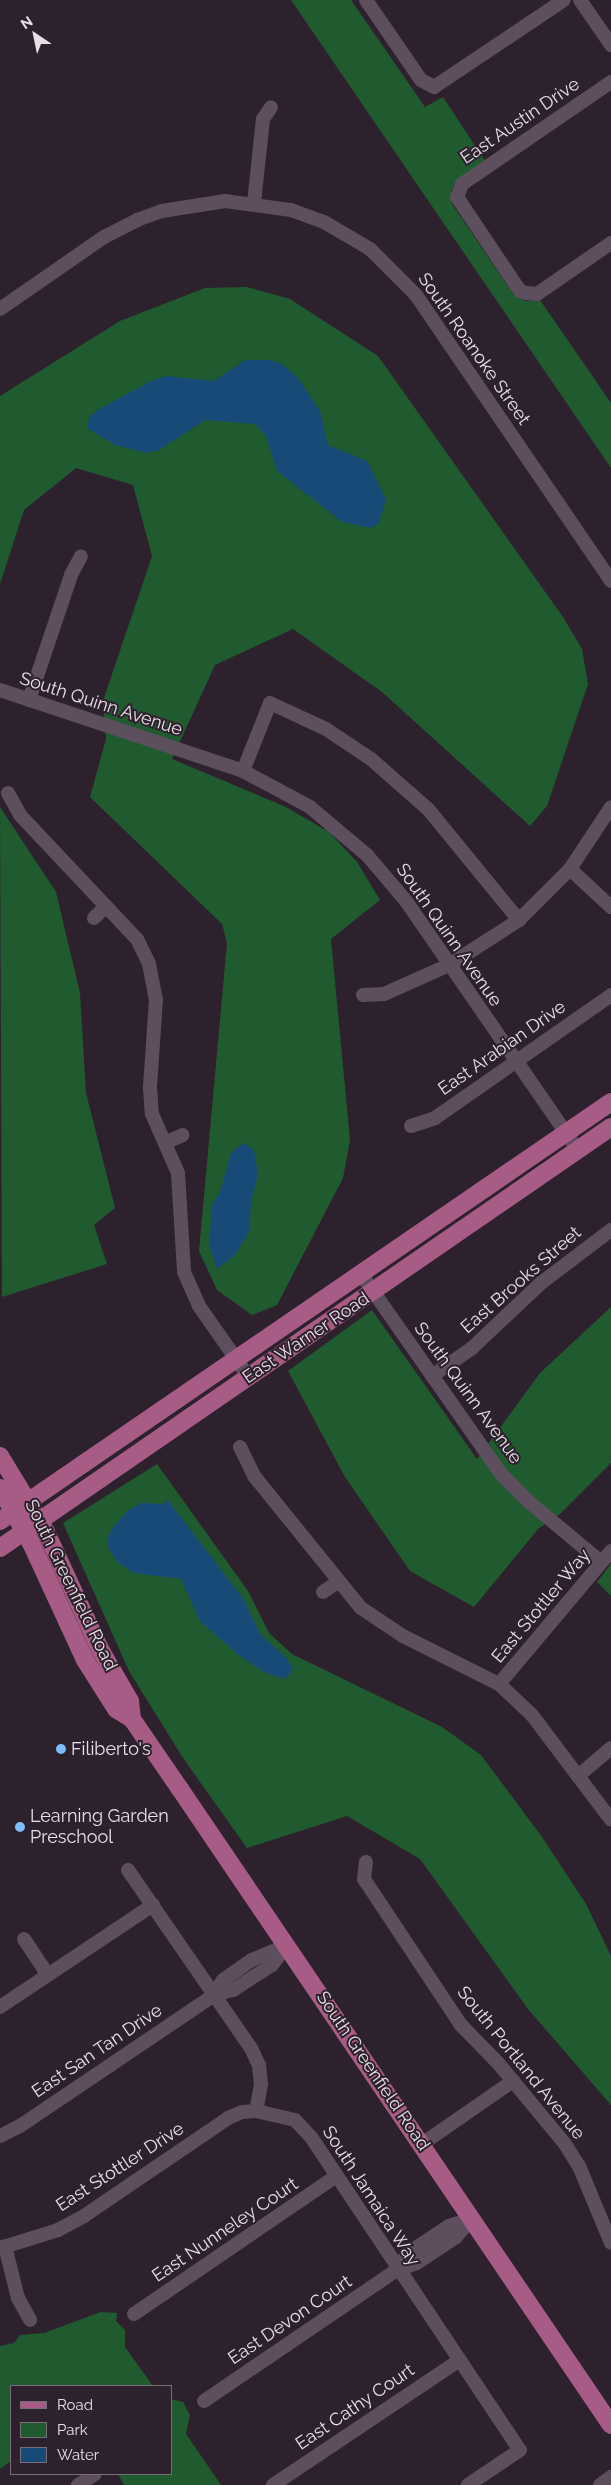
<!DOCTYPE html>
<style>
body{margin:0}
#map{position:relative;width:611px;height:2485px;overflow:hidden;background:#2e212e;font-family:Raleway,sans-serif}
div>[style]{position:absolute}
.green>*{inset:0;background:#205b2f}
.water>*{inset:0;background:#184a78}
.minor>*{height:14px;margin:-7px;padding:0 7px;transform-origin:7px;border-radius:7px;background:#5e4f5e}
.major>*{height:18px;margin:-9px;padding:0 9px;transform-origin:9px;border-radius:9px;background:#a75c86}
.dots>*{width:14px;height:14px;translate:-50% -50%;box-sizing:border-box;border:2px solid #2e212e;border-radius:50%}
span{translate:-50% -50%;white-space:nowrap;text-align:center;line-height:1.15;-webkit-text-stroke:4px #2e212e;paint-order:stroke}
.street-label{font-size:18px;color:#e7dee6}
.poi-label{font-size:18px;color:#e7dee6}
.left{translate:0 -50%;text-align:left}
.legend{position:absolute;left:10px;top:2385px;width:162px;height:90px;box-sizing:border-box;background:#2e212e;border:1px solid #786d78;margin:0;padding:6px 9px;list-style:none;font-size:15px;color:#e7dee6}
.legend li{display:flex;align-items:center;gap:10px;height:25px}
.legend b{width:25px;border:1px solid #786d78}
.north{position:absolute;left:10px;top:10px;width:50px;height:50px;-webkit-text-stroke:4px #2e212e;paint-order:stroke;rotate:326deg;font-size:14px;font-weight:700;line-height:20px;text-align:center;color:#e7dee6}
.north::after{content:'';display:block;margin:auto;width:18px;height:22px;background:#e7dee6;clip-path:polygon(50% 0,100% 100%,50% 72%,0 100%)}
</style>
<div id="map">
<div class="green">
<div style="clip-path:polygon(291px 0,351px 0,425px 107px,443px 97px,485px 161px,455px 182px,451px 191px,452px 204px,514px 295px,525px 301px,540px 300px,611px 403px,611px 468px)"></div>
<div style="clip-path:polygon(247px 287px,290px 299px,378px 356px,563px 617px,582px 649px,588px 684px,547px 806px,530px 826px,382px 692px,293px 629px,215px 665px,172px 759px,286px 807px,329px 832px,357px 862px,380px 900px,331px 939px,350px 1140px,343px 1178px,277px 1305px,252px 1315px,217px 1290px,199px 1251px,227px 943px,222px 924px,90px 797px,106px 739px,103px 701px,152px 556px,133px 485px,76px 468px,24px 510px,0 584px,0 396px,120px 321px,205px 288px)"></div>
<div style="clip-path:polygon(0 807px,56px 892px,80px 993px,86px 1093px,115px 1208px,94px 1225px,107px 1264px,2px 1297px)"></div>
<div style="clip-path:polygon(611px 1307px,611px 1463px,560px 1514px,538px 1529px,474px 1607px,410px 1571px,345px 1477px,288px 1371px,372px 1310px,477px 1459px,540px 1373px)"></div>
<div style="clip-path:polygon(157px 1464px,248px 1591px,269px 1633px,292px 1654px,442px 1727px,481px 1755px,542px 1837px,586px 1904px,611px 1956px,611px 2105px,528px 2009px,420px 1859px,347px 1816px,247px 1848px,183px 1758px,129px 1671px,63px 1523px)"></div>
<div style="clip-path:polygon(611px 1564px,611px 1596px,597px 1582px)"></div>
<div style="clip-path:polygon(101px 2312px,117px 2313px,116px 2321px,125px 2330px,125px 2347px,153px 2386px,11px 2386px,11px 2461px,0 2469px,0 2346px,14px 2343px,20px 2335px,44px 2333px)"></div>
<div style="clip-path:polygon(171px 2399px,183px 2402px,190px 2415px,186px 2434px,221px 2485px,124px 2485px,118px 2474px,171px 2474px)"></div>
</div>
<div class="water">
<div style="clip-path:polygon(245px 360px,271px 360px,283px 365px,298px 378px,320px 411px,328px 445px,367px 461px,386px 499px,379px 523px,371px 528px,342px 522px,277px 471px,266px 436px,255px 424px,205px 420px,159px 450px,147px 453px,115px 445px,87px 428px,90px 416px,99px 409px,151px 381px,166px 376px,214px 381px)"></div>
<div style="clip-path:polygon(243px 1143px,254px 1150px,258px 1175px,251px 1202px,249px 1231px,236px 1254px,217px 1269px,209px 1245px,212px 1204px,220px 1192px,231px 1153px)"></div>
<div style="clip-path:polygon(167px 1499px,244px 1600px,260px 1634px,287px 1659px,293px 1668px,290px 1674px,284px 1679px,264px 1672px,237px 1654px,200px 1621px,181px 1579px,134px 1573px,116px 1561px,107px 1545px,108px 1536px,115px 1525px,127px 1511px,141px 1503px,163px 1504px)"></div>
</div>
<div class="minor">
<div style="left:366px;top:0;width:97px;rotate:55.5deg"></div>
<div style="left:421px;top:80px;width:15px;rotate:28deg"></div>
<div style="left:434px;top:87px;width:156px;rotate:-33.8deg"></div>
<div style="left:580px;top:0;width:55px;rotate:55.4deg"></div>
<div style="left:611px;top:82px;width:181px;rotate:145.6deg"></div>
<div style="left:462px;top:184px;width:14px;rotate:111deg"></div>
<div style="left:457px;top:197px;width:113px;rotate:56.2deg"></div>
<div style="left:520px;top:291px;width:6px;rotate:18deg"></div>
<div style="left:526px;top:293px;width:11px;rotate:5deg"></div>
<div style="left:537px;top:294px;width:90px;rotate:-34.6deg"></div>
<div style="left:254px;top:203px;width:84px;rotate:-83.9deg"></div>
<div style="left:263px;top:119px;width:14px;rotate:-56deg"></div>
<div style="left:0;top:309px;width:126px;rotate:-34.7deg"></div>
<div style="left:104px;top:237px;width:37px;rotate:-27deg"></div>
<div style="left:137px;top:220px;width:27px;rotate:-20deg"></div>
<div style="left:162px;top:211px;width:64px;rotate:-9deg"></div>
<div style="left:225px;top:201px;width:67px;rotate:7.8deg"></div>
<div style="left:291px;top:210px;width:35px;rotate:20deg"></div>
<div style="left:324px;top:222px;width:53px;rotate:30.4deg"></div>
<div style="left:370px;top:249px;width:65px;rotate:45deg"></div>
<div style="left:416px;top:295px;width:346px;rotate:55.7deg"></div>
<div style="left:0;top:690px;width:256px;rotate:18.4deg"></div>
<div style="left:243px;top:771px;width:76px;rotate:28.2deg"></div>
<div style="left:310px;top:807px;width:75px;rotate:40.1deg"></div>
<div style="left:367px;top:855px;width:60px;rotate:49.7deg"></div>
<div style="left:406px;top:901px;width:303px;rotate:55.4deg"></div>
<div style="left:29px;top:700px;width:132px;rotate:-71.4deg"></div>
<div style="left:71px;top:575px;width:21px;rotate:-62deg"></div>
<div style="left:243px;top:771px;width:73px;rotate:-68.3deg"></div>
<div style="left:270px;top:703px;width:62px;rotate:24.9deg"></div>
<div style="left:326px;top:729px;width:54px;rotate:33.7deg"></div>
<div style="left:371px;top:759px;width:76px;rotate:41.3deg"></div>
<div style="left:428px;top:809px;width:144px;rotate:50.7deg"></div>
<div style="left:8px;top:793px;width:25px;rotate:61deg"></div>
<div style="left:20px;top:815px;width:170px;rotate:46.7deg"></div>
<div style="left:137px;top:939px;width:28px;rotate:64deg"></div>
<div style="left:149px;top:964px;width:36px;rotate:79deg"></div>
<div style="left:156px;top:999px;width:89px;rotate:93.9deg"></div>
<div style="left:150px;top:1088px;width:26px;rotate:86deg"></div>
<div style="left:152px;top:1114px;width:64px;rotate:66.2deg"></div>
<div style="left:178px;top:1173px;width:99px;rotate:86.5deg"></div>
<div style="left:184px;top:1272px;width:37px;rotate:66deg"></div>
<div style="left:199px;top:1306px;width:85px;rotate:55deg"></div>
<div style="left:570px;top:869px;width:56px;rotate:42.8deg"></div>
<div style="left:94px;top:918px;width:17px;rotate:-45deg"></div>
<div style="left:363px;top:995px;width:21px;rotate:-3deg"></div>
<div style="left:384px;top:994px;width:71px;rotate:-24deg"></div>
<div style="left:449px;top:965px;width:83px;rotate:-32.7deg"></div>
<div style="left:519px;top:920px;width:72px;rotate:-45deg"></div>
<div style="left:570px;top:869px;width:74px;rotate:-56.5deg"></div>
<div style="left:411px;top:1126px;width:25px;rotate:-18deg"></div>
<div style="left:435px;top:1118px;width:215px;rotate:-34.9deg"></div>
<div style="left:167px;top:1142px;width:17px;rotate:-24deg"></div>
<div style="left:361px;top:1274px;width:246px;rotate:55deg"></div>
<div style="left:502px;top:1475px;width:37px;rotate:45deg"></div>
<div style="left:528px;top:1501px;width:95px;rotate:39.9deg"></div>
<div style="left:432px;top:1376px;width:49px;rotate:-35deg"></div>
<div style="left:472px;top:1348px;width:95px;rotate:-43.3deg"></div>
<div style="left:541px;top:1283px;width:88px;rotate:-37.1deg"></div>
<div style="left:240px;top:1447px;width:32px;rotate:64deg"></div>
<div style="left:254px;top:1476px;width:170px;rotate:51deg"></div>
<div style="left:361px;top:1608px;width:50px;rotate:33.7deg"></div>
<div style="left:403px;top:1636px;width:107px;rotate:26.6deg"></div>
<div style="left:499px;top:1684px;width:45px;rotate:43.2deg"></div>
<div style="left:532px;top:1715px;width:131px;rotate:53deg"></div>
<div style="left:323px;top:1592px;width:18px;rotate:-34deg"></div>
<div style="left:499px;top:1684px;width:174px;rotate:-49.9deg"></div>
<div style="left:578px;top:1776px;width:43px;rotate:-40.3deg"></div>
<div style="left:366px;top:1862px;width:17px;rotate:97deg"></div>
<div style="left:364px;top:1879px;width:175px;rotate:56.4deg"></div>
<div style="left:461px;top:2025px;width:53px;rotate:45.8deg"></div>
<div style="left:498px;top:2063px;width:105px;rotate:50.4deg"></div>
<div style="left:565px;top:2144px;width:26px;rotate:58deg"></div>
<div style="left:579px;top:2166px;width:83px;rotate:67.4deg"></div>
<div style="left:128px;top:1870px;width:216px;rotate:55.4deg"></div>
<div style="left:251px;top:2048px;width:19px;rotate:65deg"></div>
<div style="left:259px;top:2065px;width:19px;rotate:84deg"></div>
<div style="left:261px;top:2084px;width:27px;rotate:100deg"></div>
<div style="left:256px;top:2111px;width:40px;rotate:13deg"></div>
<div style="left:295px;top:2120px;width:23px;rotate:47deg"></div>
<div style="left:311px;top:2137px;width:376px;rotate:56.3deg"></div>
<div style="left:520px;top:2450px;width:63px;rotate:146.1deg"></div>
<div style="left:24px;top:1939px;width:43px;rotate:56.3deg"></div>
<div style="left:214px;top:1995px;width:17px;rotate:-59deg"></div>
<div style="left:223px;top:1980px;width:35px;rotate:-35deg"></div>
<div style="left:252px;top:1960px;width:38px;rotate:-23deg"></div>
<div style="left:0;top:2007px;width:184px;rotate:-33.7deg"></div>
<div style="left:0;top:2136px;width:22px;rotate:-27deg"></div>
<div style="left:20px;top:2126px;width:234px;rotate:-34deg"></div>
<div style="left:214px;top:1995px;width:20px;rotate:-15deg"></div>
<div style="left:233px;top:1990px;width:46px;rotate:-32.7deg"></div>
<div style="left:272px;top:1965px;width:25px;rotate:-53deg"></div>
<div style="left:422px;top:2144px;width:111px;rotate:-34.7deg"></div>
<div style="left:5px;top:2246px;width:54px;rotate:76deg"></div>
<div style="left:18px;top:2298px;width:25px;rotate:61deg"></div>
<div style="left:0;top:2248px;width:61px;rotate:-17.2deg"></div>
<div style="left:58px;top:2230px;width:30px;rotate:-28deg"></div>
<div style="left:84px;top:2216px;width:174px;rotate:-34.2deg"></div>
<div style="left:228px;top:2118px;width:15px;rotate:-23deg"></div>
<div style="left:242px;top:2112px;width:14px;rotate:-4deg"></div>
<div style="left:397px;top:2270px;width:20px;rotate:-57deg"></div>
<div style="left:408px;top:2253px;width:49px;rotate:-33.4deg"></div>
<div style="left:449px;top:2226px;width:23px;rotate:-18deg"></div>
<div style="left:134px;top:2314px;width:245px;rotate:-34.3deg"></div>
<div style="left:204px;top:2401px;width:233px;rotate:-34.2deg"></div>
<div style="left:397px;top:2270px;width:21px;rotate:-19deg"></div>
<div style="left:417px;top:2263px;width:47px;rotate:-33.7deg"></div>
<div style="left:456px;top:2237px;width:23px;rotate:-50deg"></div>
<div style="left:78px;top:2485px;width:20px;rotate:-33deg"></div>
<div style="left:273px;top:2485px;width:223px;rotate:-33.8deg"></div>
<div style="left:600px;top:2485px;width:14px;rotate:-36deg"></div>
</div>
<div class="major">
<div style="left:0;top:1456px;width:89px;rotate:58.8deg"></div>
<div style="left:46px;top:1532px;width:131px;rotate:65.2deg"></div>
<div style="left:101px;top:1651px;width:58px;rotate:59.9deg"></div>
<div style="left:130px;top:1701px;width:18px;rotate:84deg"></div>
<div style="left:0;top:1488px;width:63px;rotate:60.6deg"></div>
<div style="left:31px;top:1543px;width:129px;rotate:65.2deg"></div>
<div style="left:85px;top:1660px;width:58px;rotate:57.7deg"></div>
<div style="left:116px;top:1709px;width:19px;rotate:32deg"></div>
<div style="left:132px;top:1719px;width:85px;rotate:55.6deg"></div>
<div style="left:180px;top:1789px;width:768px;rotate:55.88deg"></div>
<div style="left:0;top:1521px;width:741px;rotate:-34.44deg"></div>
<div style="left:0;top:1548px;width:742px;rotate:-34.57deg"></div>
</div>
<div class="dots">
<div style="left:61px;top:1749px;background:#7cbef9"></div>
<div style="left:20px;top:1827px;background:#7cbef9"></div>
</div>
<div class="street-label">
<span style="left:520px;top:121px;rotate:-34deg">East Austin Drive</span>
<span style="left:474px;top:349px;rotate:55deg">South Roanoke Street</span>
<span style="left:101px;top:704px;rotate:18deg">South Quinn Avenue</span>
<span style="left:449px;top:935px;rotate:55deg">South Quinn Avenue</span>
<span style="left:502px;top:1048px;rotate:-35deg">East Arabian Drive</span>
<span style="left:521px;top:1280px;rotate:-41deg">East Brooks Street</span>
<span style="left:306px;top:1338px;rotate:-34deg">East Warner Road</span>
<span style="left:468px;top:1393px;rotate:54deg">South Quinn Avenue</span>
<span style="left:71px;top:1585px;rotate:64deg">South Greenfield Road</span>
<span style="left:541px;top:1606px;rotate:-50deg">East Stottler Way</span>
<span style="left:97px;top:2051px;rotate:-34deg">East San Tan Drive</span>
<span style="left:521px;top:2063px;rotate:51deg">South Portland Avenue</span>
<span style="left:373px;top:2071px;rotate:56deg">South Greenfield Road</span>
<span style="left:120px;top:2167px;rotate:-33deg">East Stottler Drive</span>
<span style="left:371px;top:2196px;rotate:57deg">South Jamaica Way</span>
<span style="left:225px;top:2230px;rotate:-34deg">East Nunneley Court</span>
<span style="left:290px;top:2320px;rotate:-34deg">East Devon Court</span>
<span style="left:355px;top:2407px;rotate:-34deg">East Cathy Court</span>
</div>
<div class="poi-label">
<span class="left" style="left:71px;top:1749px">Filiberto's</span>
<span class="left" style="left:30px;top:1827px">Learning Garden<br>Preschool</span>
</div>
<ul class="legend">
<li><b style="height:6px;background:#a75c86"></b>Road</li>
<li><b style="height:14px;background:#205b2f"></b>Park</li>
<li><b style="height:14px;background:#184a78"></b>Water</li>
</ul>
<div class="north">N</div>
</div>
